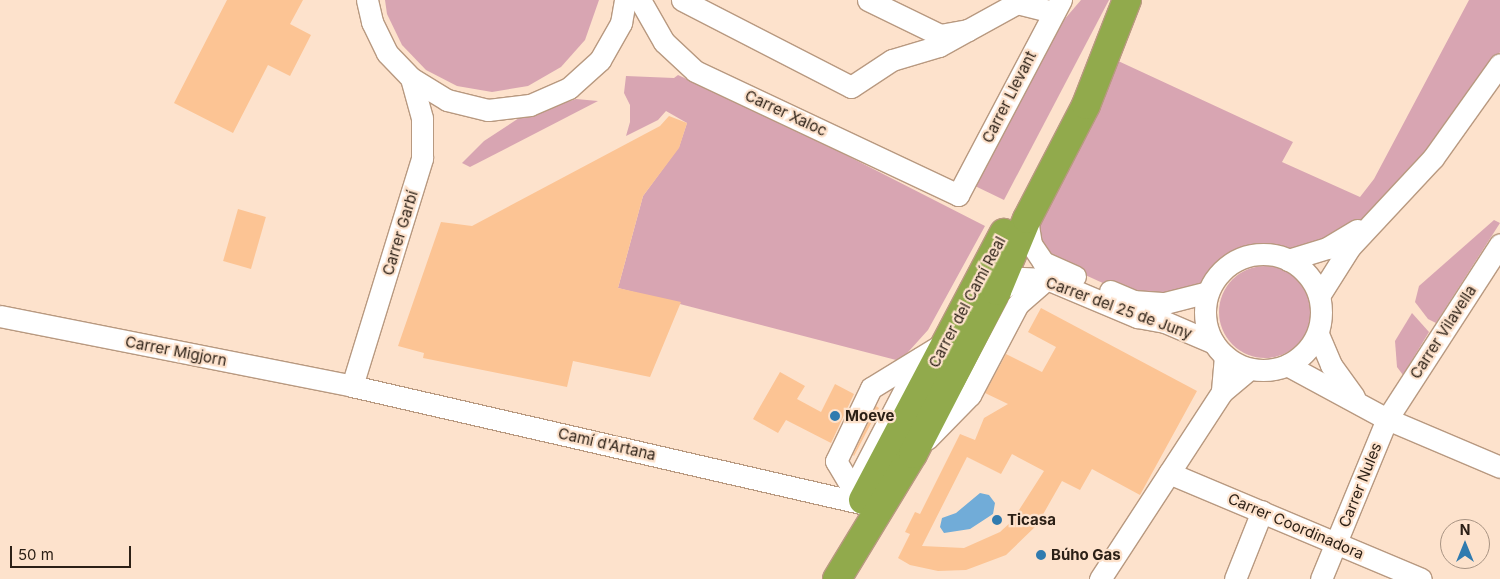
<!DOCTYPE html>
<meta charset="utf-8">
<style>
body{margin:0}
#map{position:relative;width:1500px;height:579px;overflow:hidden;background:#fde2cc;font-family:Inter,sans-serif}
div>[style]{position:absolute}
.green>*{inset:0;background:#d8a5b2}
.round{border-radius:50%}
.water>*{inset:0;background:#71acd8}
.building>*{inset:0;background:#fcc494;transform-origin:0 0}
.roads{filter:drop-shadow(1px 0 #b89980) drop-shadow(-1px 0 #b89980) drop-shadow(0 1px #b89980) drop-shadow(0 -1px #b89980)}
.minor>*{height:21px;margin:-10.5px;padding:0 10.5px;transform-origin:10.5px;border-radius:10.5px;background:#fff}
.minor>.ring{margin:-10.5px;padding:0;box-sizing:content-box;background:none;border:21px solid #fff;border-radius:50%}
.highway>*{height:28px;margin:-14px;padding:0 14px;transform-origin:14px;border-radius:14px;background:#91aa4c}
.dots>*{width:14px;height:14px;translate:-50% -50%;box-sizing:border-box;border:2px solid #fde2cc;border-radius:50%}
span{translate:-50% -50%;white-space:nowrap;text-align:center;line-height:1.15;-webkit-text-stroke:4.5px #fde2cc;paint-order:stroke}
.street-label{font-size:15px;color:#2c2016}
.poi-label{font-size:15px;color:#2c2016;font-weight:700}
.left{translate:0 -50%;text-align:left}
.north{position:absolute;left:1440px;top:519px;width:50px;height:50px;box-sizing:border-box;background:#fde2cc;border:1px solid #a99483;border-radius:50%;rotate:0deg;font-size:14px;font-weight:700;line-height:20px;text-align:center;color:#2c2016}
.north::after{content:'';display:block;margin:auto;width:18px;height:22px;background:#307baf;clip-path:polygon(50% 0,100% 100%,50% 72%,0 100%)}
.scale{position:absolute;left:10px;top:546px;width:121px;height:22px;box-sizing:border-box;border:2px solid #2c2016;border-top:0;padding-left:6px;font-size:15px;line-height:18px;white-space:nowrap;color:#2c2016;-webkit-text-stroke:4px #fde2cc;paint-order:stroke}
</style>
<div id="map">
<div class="green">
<div style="clip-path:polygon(385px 0,599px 0,585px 40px,561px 67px,528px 86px,492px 92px,457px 86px,426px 70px,402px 45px,387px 14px)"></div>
<div style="clip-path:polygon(1081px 0,1109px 0,1004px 200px,973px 185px,1057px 28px)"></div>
<div style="clip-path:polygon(1469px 0,1500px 0,1500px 52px,1455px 118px,1361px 221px,1342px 234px,1286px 251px,1262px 246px,1239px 252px,1190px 291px,1127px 294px,1083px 274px,1037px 245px,1039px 209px,1116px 60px,1293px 142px,1282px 162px,1360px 197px,1374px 179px)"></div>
<div style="clip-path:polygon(678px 75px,791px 127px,985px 226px,928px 330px,900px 361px,618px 288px,643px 196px,679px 147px,687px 123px,666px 111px,658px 120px,626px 136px,630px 122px,630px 105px,624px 93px,626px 76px,674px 78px)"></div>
<div style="clip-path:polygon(576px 99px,598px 101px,470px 167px,462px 163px,484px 141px,519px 118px)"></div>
<div style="clip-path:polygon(1494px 220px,1500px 223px,1436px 323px,1428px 319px,1415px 302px,1419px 286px)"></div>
<div class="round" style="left:1219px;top:266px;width:92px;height:92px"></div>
<div style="clip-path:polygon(1412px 313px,1429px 332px,1403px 375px,1397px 367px,1395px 341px)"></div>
</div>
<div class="water">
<div style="clip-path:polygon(980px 493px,989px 495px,995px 503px,993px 514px,970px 529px,944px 533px,940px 527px,942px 518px,956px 513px)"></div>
</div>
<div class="building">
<div style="clip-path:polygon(227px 0,303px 0,290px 24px,311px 35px,290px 76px,268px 65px,233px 133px,174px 103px)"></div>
<div style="clip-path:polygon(669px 116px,687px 123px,679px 148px,643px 196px,618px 288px,681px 302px,650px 377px,573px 361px,567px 387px,423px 358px,424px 353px,398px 346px,441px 222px,472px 226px,660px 126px)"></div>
<div style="left:238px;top:209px;width:29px;height:54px;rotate:16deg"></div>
<div style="clip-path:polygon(evenodd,1041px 308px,1197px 391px,1140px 495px,1092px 469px,1080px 490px,1062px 481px,1037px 525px,1006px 555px,966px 570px,938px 571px,910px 565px,898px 558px,910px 534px,905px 532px,915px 512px,920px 514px,960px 434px,975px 440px,984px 418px,1008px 404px,985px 393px,1006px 354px,1042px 372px,1056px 347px,1028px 332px,1041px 308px,1012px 454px,1044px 471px,1012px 521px,1000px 532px,964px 548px,922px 546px,967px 457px,1001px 474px,1012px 454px)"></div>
<div style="clip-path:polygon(780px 372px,805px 386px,797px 399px,821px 412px,835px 384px,854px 394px,831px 443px,786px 420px,778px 433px,753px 419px)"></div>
<div style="clip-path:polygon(876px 406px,879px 408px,854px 456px,853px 455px)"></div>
</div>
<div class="roads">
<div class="minor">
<div style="left:367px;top:0;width:23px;rotate:77deg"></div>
<div style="left:372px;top:22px;width:34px;rotate:64deg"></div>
<div style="left:387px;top:53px;width:35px;rotate:46deg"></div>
<div style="left:411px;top:78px;width:42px;rotate:31.4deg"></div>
<div style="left:447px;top:100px;width:42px;rotate:13.7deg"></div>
<div style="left:488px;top:110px;width:42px;rotate:-6.8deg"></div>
<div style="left:530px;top:105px;width:43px;rotate:-23.6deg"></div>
<div style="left:569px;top:88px;width:42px;rotate:-42.1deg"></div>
<div style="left:600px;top:60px;width:43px;rotate:-60.4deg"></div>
<div style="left:621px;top:23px;width:23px;rotate:-80deg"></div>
<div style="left:640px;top:0;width:48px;rotate:60.3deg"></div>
<div style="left:664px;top:42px;width:42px;rotate:43.1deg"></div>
<div style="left:695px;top:71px;width:291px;rotate:25.2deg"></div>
<div style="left:958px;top:195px;width:221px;rotate:-62.2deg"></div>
<div style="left:682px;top:0;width:190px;rotate:27.2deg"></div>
<div style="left:851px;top:87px;width:49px;rotate:-33.4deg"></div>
<div style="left:892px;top:60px;width:49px;rotate:-16.6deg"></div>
<div style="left:939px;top:46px;width:33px;rotate:-29deg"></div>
<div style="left:868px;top:0;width:80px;rotate:25.9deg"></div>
<div style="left:940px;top:35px;width:28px;rotate:-10deg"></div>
<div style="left:968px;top:30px;width:56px;rotate:-28.9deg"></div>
<div style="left:1017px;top:3px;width:36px;rotate:14deg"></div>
<div style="left:1027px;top:219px;width:25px;rotate:81deg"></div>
<div style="left:1031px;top:244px;width:22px;rotate:56deg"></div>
<div style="left:1043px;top:262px;width:35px;rotate:24deg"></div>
<div class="ring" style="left:1205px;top:254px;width:95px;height:95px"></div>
<div style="left:1288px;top:260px;width:41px;rotate:-17.1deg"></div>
<div style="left:1327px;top:248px;width:35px;rotate:-31deg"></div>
<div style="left:997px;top:291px;width:28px;rotate:-27deg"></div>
<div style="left:1022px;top:278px;width:25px;rotate:2deg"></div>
<div style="left:1047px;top:279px;width:98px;rotate:22.9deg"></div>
<div style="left:1137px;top:317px;width:28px;rotate:10deg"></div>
<div style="left:1165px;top:322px;width:53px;rotate:23.2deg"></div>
<div style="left:1110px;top:291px;width:25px;rotate:23deg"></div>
<div style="left:1133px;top:301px;width:32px;rotate:4deg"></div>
<div style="left:1165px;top:303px;width:44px;rotate:-14.3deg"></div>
<div style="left:1319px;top:296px;width:58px;rotate:-57.7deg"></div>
<div style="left:1350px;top:247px;width:122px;rotate:-47deg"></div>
<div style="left:1433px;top:158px;width:115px;rotate:-54.5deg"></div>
<div style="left:0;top:316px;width:359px;rotate:11.2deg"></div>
<div style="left:352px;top:386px;width:522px;rotate:12.95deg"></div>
<div style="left:1318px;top:334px;width:34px;rotate:67deg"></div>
<div style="left:1331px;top:365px;width:39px;rotate:54deg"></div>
<div style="left:1225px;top:356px;width:36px;rotate:95deg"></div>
<div style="left:1222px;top:392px;width:35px;rotate:-40deg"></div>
<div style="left:1287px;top:365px;width:114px;rotate:28.4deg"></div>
<div style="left:1387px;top:419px;width:123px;rotate:23deg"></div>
<div style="left:352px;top:386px;width:239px;rotate:-72.9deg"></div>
<div style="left:422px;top:158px;width:40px;rotate:-90deg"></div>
<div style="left:422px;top:118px;width:41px;rotate:-105.4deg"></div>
<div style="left:927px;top:439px;width:62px;rotate:-45.7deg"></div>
<div style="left:970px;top:395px;width:103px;rotate:-62.2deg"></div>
<div style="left:1018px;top:304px;width:38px;rotate:-41deg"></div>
<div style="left:1169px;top:473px;width:273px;rotate:22.8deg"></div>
<div style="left:853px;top:489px;width:148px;rotate:-62.6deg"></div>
<div style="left:861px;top:503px;width:49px;rotate:-120.8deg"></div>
<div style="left:836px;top:461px;width:81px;rotate:-64.4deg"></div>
<div style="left:871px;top:388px;width:88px;rotate:-31.5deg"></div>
<div style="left:1100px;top:579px;width:223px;rotate:-56.9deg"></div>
<div style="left:1235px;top:579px;width:73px;rotate:-68.3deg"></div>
<div style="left:1321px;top:579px;width:173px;rotate:-67.6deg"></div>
<div style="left:1387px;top:419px;width:208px;rotate:-57.1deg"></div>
</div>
<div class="highway">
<div style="left:863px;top:500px;width:302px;rotate:-62.2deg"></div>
<div style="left:837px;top:579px;width:146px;rotate:-58.7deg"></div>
<div style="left:913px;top:454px;width:183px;rotate:-62.7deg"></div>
<div style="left:997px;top:291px;width:78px;rotate:-67.4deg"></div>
<div style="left:1027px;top:219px;width:128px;rotate:-62.6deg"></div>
<div style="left:1086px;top:105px;width:113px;rotate:-68.7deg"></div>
</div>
</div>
<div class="dots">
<div style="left:835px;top:416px;background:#307baf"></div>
<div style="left:997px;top:520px;background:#307baf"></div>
<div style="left:1041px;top:555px;background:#307baf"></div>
</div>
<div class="street-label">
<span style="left:1009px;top:97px;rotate:-63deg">Carrer Llevant</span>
<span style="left:786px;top:113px;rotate:25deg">Carrer Xaloc</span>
<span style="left:400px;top:233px;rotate:-73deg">Carrer Garbí</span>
<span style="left:967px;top:302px;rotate:-62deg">Carrer del Camí Real</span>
<span style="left:1119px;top:308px;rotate:20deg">Carrer del 25 de Juny</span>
<span style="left:1443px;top:332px;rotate:-57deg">Carrer Vilavella</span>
<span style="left:176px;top:351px;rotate:11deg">Carrer Migjorn</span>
<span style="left:607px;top:444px;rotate:13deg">Camí d'Artana</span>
<span style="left:1360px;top:485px;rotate:-68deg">Carrer Nules</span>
<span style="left:1296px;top:526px;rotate:23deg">Carrer Coordinadora</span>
</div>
<div class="poi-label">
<span class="left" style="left:845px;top:416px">Moeve</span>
<span class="left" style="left:1007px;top:520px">Ticasa</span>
<span class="left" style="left:1051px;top:555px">Búho Gas</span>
</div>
<div class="north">N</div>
<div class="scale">50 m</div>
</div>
